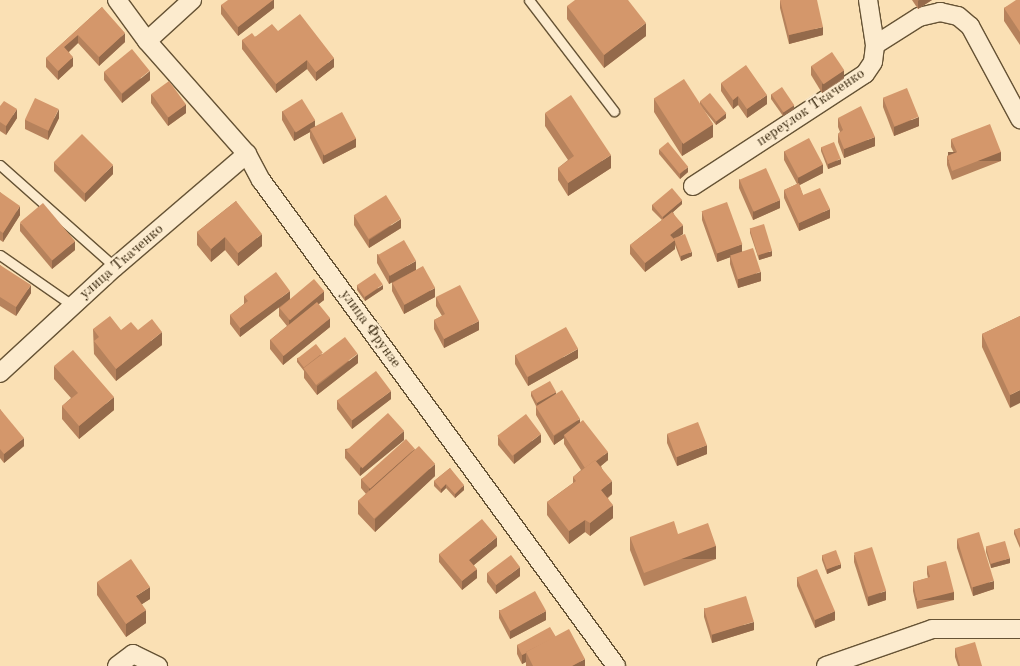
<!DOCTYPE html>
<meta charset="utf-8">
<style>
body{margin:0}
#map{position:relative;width:1020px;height:666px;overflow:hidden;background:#fae0b4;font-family:"Old Standard TT",serif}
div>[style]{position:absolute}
.roads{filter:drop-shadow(1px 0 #665335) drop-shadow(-1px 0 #665335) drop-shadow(0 1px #665335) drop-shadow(0 -1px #665335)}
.service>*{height:9px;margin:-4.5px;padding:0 4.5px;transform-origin:4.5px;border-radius:4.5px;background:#fcebce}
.minor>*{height:18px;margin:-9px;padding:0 9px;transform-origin:9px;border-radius:9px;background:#fcebce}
.wall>*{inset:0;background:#b6825c}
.shaded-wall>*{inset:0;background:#946a4b;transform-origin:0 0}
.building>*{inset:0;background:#d4976b;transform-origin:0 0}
span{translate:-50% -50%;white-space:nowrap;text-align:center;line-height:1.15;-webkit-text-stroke:4.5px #fcebce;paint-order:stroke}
.street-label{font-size:15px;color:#35240b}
</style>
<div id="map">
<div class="roads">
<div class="service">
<div style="left:529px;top:0;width:140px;rotate:52.6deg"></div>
<div style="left:0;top:165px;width:154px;rotate:41.6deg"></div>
<div style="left:0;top:255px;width:88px;rotate:34.8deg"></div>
</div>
<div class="minor">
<div style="left:117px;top:0;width:51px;rotate:53.8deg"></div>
<div style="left:147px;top:41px;width:151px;rotate:48.5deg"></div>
<div style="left:247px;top:154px;width:30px;rotate:62deg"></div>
<div style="left:261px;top:180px;width:602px;rotate:53.85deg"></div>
<div style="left:147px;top:41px;width:61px;rotate:-42.3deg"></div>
<div style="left:875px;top:45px;width:52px;rotate:-32.5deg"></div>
<div style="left:919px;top:17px;width:22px;rotate:-13deg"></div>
<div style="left:940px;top:12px;width:18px;rotate:13deg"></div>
<div style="left:958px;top:16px;width:16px;rotate:40deg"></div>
<div style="left:970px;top:26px;width:106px;rotate:61.7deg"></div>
<div style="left:693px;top:186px;width:205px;rotate:-33.1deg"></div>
<div style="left:865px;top:74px;width:14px;rotate:-56deg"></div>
<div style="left:873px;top:62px;width:17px;rotate:-83deg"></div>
<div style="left:875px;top:45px;width:46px;rotate:-98.8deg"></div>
<div style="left:0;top:373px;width:156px;rotate:-42.7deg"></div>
<div style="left:115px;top:267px;width:174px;rotate:-40.6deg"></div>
<div style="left:117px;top:666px;width:20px;rotate:-37deg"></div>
<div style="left:133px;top:654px;width:28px;rotate:26deg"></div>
<div style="left:826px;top:666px;width:112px;rotate:-19.2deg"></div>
<div style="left:932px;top:629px;width:88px"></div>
</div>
</div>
<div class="wall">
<div style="clip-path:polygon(274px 0,274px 8px,238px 36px,221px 14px,221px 5px)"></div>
<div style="clip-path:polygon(780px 0,823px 35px,789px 44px,780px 8px)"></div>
<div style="clip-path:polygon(912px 0,932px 0,918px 9px)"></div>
<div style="clip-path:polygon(1020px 0,1020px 45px,1004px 21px,1004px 8px)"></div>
<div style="clip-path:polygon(567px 6px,646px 36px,604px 68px,567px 19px)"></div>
<div style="clip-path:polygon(102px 7px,125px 42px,99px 66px,78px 43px,69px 52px,73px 66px,58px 80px,46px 67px,46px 58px)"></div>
<div style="clip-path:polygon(278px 31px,334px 67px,316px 81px,307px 69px,276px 93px,242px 49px,242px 40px)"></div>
<div style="clip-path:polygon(811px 66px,844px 79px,822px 93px,811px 75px)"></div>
<div style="clip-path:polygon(104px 72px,150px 80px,122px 103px,104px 80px)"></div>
<div style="clip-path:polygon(721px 83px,767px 104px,747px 118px,738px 105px,733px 109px,721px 91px)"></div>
<div style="clip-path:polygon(151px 94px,186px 113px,168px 126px,151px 103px)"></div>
<div style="clip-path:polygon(771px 94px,794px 109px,783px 116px,771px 99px)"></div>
<div style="clip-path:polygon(883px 98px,919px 126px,894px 136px,883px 107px)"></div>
<div style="clip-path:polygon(654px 99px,700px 104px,700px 101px,726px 118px,716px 125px,703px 109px,713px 137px,682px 156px,654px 112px)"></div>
<div style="clip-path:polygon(0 106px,17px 118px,6px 135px,0 131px)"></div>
<div style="clip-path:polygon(282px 111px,315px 126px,356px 147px,323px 164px,310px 138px,310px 132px,294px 141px,282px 120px)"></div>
<div style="clip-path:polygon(545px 113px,611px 168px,568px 196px,558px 180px,558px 168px,568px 160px,545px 126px)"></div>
<div style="clip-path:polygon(59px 118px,48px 140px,25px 129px,25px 120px)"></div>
<div style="clip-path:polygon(838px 118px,875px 146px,844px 158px,838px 142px,838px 134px,840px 132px,838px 127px)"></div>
<div style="clip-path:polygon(951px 139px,1001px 161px,952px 180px,947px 165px,947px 156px,954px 153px,951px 147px)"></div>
<div style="clip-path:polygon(821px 147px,841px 164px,828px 169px,821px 151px)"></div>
<div style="clip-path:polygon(659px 149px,688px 172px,680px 179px,659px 154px)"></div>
<div style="clip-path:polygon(784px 151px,823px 173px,799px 185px,803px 195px,830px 218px,799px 231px,784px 198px,784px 190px,797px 184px,784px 160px)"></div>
<div style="clip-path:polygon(54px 162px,113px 174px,85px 202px,54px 171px)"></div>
<div style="clip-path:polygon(739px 179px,780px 208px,753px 220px,739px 188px)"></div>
<div style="clip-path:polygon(0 192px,20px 215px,3px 242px,0 240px)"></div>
<div style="clip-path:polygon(236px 201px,262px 246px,238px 266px,225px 250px,211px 262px,197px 245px,197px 232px)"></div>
<div style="clip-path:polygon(682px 204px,673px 212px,683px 234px,679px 236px,692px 256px,681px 261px,675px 245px,675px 249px,645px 272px,630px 254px,630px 245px,662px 220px,652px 210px,652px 205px)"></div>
<div style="clip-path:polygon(702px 211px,742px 251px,761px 281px,738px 288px,730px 264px,730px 257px,717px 262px,702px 220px)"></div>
<div style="clip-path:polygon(354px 216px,401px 228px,369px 248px,354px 225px)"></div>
<div style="clip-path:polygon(20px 223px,75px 250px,52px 269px,20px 231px)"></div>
<div style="clip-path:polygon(750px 228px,772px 256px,759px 260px,750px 233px)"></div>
<div style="clip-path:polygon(377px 254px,416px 270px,435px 297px,404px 314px,392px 291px,392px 282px,389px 284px,377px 263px)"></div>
<div style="clip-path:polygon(0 265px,31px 293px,16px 316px,0 306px)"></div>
<div style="clip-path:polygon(357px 285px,383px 289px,365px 301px,357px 290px)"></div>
<div style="clip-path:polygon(244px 296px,290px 299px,324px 300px,318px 304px,330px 327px,283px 365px,270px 349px,270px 340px,287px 326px,279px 316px,279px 307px,240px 337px,230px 324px,230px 315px,244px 304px)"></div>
<div style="clip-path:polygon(436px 297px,479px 330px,444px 348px,434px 329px,434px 320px,442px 316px,436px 306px)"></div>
<div style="clip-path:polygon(1020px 316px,1010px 408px,982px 347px,982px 334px)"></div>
<div style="clip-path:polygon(93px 329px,121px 330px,162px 345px,116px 381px,94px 354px)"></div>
<div style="clip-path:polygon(323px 354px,358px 363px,317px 395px,304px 378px,304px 371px,297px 362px,297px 358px)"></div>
<div style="clip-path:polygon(515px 355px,578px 358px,528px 386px,515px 364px)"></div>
<div style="clip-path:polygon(54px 366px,114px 410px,79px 439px,62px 419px,62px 406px,71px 398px,54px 379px)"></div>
<div style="clip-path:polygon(531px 392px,556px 394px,580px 423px,608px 460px,601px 466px,612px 494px,608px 498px,613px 518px,590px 536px,585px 532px,569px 544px,547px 515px,547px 502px,573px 483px,573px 477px,581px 470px,564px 444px,564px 438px,554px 445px,536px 415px,536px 406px,531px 396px)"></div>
<div style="clip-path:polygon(391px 399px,352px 429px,337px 409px,337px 400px)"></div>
<div style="clip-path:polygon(0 409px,24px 446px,4px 463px,0 458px)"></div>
<div style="clip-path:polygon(667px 434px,707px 454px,677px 466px,667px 443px)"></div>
<div style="clip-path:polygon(498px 436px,541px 442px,514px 464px,498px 445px)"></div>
<div style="clip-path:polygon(404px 440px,360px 476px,345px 458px,345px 449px)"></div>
<div style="clip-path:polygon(415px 449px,435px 476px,375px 532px,358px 514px,358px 501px,366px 494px,361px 488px,361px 479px)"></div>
<div style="clip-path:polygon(450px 468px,464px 490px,455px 498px,446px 488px,441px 493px,434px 486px,434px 481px)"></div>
<div style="clip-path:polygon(1020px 528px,1020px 548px,1014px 534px,1014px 530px)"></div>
<div style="clip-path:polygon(630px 537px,716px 559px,644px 586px,630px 550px)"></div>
<div style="clip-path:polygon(957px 539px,994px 589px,973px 596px,957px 548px)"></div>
<div style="clip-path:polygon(497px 546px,474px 565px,477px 578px,462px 590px,439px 562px,439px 554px)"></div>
<div style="clip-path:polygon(986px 547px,1010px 563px,991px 568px,986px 552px)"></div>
<div style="clip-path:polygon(854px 554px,886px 600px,868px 606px,854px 562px)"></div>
<div style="clip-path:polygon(822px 555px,841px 568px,827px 574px,822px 560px)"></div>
<div style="clip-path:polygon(927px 566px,954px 600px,917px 609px,913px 591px,913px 582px,928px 578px,927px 574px)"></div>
<div style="clip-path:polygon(487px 573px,520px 576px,496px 594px,487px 582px)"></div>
<div style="clip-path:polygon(797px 577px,835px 620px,815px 628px,797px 586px)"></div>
<div style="clip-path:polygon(97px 582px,150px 599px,142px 604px,146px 623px,126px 637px,97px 595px)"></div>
<div style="clip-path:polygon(704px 608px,754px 630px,712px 643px,704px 617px)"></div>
<div style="clip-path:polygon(499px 610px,546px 620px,510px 639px,499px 618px)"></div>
<div style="clip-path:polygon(556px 637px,585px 666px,526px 666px,526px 662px,522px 664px,517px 654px,517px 645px)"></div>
<div style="clip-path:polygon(955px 648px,982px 666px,958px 666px,955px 657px)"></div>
</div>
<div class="shaded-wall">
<div style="clip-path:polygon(273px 0,274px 0,274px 8px,238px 36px,238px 27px)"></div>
<div style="clip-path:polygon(919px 0,932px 0,918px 9px,918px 1px)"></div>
<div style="clip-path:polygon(646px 23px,646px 36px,604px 68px,604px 55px)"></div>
<div style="clip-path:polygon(823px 27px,823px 35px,789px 44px,789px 35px)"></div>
<div style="clip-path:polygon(125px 33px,125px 42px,99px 66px,99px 57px)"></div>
<div style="clip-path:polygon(78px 35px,78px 43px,64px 56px,64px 47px)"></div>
<div style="clip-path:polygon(73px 57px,73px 66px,58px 80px,58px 71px)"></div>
<div style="clip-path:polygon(334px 58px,334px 67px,316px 81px,316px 72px)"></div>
<div style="clip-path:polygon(307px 60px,307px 69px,276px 93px,276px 84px)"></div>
<div style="clip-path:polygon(844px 70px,844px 79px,822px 93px,822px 84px)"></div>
<div style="clip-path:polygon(150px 71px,150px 80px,122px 103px,122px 94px)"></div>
<div style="clip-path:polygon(767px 95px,767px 104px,747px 118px,747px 109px)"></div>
<div style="clip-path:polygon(738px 96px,738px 105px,733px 109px,733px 100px)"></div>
<div style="clip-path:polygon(186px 104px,186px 113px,168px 126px,168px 117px)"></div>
<div style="clip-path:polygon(794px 105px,794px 109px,783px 116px,783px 112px)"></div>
<div style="clip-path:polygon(17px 109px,17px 118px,6px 135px,6px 126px)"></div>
<div style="clip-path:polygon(59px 109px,59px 118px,48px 140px,48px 131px)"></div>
<div style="clip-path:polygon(726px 113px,726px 118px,716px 125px,716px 121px)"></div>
<div style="clip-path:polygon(919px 117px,919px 126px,894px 136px,894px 127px)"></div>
<div style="clip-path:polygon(315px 120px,315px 129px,310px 129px,310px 132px,294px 141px,294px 132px)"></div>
<div style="clip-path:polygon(713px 124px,713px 137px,682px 156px,682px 143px)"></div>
<div style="clip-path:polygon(875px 137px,875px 146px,844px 158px,844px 149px)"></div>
<div style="clip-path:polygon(356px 138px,356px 147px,323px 164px,323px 155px)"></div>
<div style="left:1001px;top:152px;width:9px;height:53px;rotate:90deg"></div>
<div style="clip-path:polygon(611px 155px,611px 168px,568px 196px,568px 183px)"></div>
<div style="clip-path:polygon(841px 159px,841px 164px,828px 169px,828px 164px)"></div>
<div style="clip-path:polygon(823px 164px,823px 173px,798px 186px,798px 177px)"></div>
<div style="clip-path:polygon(113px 165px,113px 174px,85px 202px,85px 193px)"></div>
<div style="clip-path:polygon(688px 167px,688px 172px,680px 179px,680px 174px)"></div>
<div style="clip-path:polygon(682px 200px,682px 204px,663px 221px,663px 217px)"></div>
<div style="clip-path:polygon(780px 200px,780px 208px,753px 220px,753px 211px)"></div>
<div style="clip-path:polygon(20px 206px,20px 215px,3px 242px,3px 233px)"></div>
<div style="clip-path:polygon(830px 209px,830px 218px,799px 231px,799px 223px)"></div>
<div style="clip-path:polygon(401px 219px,401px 228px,369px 248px,369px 240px)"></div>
<div style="clip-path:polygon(683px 225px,683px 234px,674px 240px,670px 235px)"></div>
<div style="clip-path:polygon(262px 234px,262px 246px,238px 266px,238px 253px)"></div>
<div style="clip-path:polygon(225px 237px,225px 250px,211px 262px,211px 249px)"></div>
<div style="clip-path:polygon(675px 240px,675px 249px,645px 272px,645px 263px)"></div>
<div style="clip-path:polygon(75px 241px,75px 250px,52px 269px,52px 260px)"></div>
<div style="clip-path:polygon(742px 244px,742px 253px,717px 262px,717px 253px)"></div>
<div style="clip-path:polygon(772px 251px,772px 256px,759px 260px,759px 255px)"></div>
<div style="clip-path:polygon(692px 252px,692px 256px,681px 261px,681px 256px)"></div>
<div style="clip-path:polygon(416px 261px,416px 270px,389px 284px,389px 276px)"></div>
<div style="clip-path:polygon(761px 272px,761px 281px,738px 288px,738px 279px)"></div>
<div style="clip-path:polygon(31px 285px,31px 293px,16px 316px,16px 307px)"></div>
<div style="clip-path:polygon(383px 285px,383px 289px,365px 301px,365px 297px)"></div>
<div style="clip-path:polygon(435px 288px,435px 297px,404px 314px,404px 305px)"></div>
<div style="clip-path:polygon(290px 291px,290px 299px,240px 337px,240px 328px)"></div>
<div style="clip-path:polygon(324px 291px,324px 300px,289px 328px,289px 319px)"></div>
<div style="clip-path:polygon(330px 318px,330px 327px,283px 365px,283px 356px)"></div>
<div style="clip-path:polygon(479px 321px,479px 330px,444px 348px,444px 339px)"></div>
<div style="clip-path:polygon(162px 332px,162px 345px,116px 381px,116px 369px)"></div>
<div style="clip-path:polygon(578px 349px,578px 358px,528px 386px,528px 377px)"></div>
<div style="clip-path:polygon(358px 354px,358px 363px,317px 395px,317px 386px)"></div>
<div style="clip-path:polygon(1020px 390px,1020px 403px,1010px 408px,1010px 395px)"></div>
<div style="clip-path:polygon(391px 391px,391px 399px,352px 429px,352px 420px)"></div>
<div style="clip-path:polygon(556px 392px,556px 396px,537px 407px,537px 402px)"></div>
<div style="clip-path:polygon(114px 397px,114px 410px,79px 439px,79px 426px)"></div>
<div style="clip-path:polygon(580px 419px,580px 428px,564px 435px,564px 438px,554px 445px,554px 436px)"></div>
<div style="clip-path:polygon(404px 431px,404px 440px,360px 476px,360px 468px)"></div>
<div style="clip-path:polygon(541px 434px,541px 442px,514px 464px,514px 455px)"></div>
<div style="clip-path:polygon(24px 438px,24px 446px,4px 463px,4px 454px)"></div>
<div style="clip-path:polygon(707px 445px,707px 454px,677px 466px,677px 457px)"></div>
<div style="clip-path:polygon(415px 449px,369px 497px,369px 489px)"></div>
<div style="clip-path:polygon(608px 452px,608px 460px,586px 478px,586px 469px)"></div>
<div style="clip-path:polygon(435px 464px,435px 476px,375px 532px,375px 519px)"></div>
<div style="clip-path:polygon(612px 481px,612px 494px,601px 502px,601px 490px)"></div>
<div style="clip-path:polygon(446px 484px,446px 488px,441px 493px,441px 489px)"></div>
<div style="clip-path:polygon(464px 485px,464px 490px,455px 498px,455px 494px)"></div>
<div style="clip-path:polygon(613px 505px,613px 518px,590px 536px,590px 523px)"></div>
<div style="clip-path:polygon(585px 520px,585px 532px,569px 544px,569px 531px)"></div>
<div style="clip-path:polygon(497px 537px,497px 546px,469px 569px,469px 560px)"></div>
<div style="left:716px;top:546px;width:13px;height:77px;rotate:90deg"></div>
<div style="clip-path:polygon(1010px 558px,1010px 563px,991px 568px,991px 564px)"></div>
<div style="clip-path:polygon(841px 564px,841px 568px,827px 574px,827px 569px)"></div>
<div style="clip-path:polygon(520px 567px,520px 576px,496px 594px,496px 585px)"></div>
<div style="clip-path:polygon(477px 569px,477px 578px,462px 590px,462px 581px)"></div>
<div style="clip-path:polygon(994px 581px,994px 589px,973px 596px,973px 587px)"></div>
<div style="clip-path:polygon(150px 587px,150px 599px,136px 608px,136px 596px)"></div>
<div style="clip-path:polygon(886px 591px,886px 600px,868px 606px,868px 597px)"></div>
<div style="left:954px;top:592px;width:8px;height:38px;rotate:90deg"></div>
<div style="clip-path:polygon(146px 610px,146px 623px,126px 637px,126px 624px)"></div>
<div style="clip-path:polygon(546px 611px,546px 620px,510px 639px,510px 630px)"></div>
<div style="clip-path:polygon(835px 611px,835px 620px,815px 628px,815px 620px)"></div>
<div style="clip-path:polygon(754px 622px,754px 630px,712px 643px,712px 634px)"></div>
<div style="clip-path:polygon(526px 653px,526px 662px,522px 664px,522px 655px)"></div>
<div style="clip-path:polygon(585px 659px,585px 666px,572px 666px)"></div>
</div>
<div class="building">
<div style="clip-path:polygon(228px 0,273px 0,238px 27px,221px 5px)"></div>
<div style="clip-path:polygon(575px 0,628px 0,646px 23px,604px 55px,567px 6px)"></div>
<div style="clip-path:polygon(780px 0,817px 0,823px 27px,789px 35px)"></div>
<div style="clip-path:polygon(1016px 0,1020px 0,1020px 32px,1004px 8px)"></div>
<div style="clip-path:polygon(102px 7px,125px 33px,99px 57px,78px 35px,64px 47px,73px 57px,58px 71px,46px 58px)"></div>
<div style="clip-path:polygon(300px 14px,334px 58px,316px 72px,307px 60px,276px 84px,242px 40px,252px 33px,255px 37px,272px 24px,278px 31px)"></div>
<div style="left:132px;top:49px;width:28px;height:36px;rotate:51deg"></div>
<div style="left:832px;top:52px;width:22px;height:25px;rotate:56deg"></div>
<div style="clip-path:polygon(746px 65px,767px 95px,747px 109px,738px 96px,733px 100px,721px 83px)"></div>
<div style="left:684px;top:79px;width:54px;height:36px;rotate:57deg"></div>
<div style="left:169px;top:81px;width:29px;height:22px;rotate:54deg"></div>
<div style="left:782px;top:87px;width:22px;height:13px;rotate:56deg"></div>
<div style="left:907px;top:88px;width:31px;height:26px;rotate:68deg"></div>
<div style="left:710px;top:93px;width:26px;height:13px;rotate:51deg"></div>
<div style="clip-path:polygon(571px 95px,611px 155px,568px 183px,558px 168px,574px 156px,545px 113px)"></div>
<div style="left:35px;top:98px;width:26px;height:24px;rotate:25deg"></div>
<div style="left:302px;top:99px;width:25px;height:23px;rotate:58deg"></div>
<div style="clip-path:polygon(4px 101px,17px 109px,6px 126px,0 122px,0 106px)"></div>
<div style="clip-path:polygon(861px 106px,875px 137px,844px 149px,838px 134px,843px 130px,838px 118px)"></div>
<div style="left:342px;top:112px;width:30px;height:36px;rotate:62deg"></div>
<div style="clip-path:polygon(990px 124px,1001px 152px,952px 171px,947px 156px,957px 152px,951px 139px)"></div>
<div style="left:82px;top:134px;width:44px;height:40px;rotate:45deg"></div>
<div style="left:809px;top:138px;width:30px;height:28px;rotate:62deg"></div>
<div style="left:668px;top:142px;width:32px;height:11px;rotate:51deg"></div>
<div style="left:834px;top:142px;width:18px;height:14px;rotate:68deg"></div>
<div style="left:766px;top:168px;width:35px;height:29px;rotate:66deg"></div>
<div style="clip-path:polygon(799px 183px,803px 195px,820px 188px,830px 209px,799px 223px,784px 190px)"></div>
<div style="left:672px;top:188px;width:16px;height:26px;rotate:50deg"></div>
<div style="clip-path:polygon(0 192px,20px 206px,3px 233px,0 231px)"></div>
<div style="left:386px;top:195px;width:28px;height:38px;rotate:58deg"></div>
<div style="clip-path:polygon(236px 201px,262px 234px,238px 253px,225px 237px,211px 249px,197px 232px)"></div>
<div style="left:727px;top:202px;width:45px;height:27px;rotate:70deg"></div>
<div style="left:43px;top:203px;width:50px;height:30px;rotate:50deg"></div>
<div style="clip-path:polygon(672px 212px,683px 225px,670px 235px,675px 240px,645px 263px,630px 245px)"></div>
<div style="left:764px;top:224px;width:28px;height:15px;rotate:73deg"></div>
<div style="left:685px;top:234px;width:19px;height:12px;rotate:69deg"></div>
<div style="left:404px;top:240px;width:24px;height:30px;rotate:60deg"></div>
<div style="left:753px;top:248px;width:25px;height:24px;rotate:72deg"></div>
<div style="clip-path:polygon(0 265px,31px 285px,16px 307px,0 297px)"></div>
<div style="left:423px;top:266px;width:25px;height:35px;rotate:61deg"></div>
<div style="clip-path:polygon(276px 272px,290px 291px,240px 328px,230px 315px,248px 301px,244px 296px)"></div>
<div style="left:375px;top:273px;width:14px;height:22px;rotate:56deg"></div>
<div style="left:314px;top:279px;width:16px;height:45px;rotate:50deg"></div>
<div style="clip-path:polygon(460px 285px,479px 321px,444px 339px,434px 320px,445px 314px,436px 297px)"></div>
<div style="left:317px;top:302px;width:21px;height:60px;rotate:51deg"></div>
<div style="clip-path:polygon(110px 316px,121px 330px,131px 322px,138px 330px,152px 319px,162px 332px,116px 369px,94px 341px,99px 337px,93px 329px)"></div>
<div style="clip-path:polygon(1020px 316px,1020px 390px,1010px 395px,982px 334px)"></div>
<div style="left:566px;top:327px;width:25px;height:58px;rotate:61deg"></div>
<div style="left:345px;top:337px;width:21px;height:52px;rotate:53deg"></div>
<div style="left:316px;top:344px;width:11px;height:24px;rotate:52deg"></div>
<div style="clip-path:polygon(73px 350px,114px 397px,79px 426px,62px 406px,78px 393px,54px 366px)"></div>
<div style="left:376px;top:371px;width:25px;height:49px;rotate:53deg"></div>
<div style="left:550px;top:381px;width:13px;height:22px;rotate:61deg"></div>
<div style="left:562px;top:390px;width:34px;height:31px;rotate:58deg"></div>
<div style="clip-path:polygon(0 409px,24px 438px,4px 454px,0 449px)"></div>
<div style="left:388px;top:413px;width:24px;height:56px;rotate:48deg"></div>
<div style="left:526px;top:414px;width:25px;height:36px;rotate:53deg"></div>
<div style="clip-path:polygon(583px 420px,608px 452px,596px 461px,595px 460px,585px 468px,564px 435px)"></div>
<div style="left:698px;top:422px;width:25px;height:33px;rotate:69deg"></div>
<div style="left:406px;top:439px;width:13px;height:60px;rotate:48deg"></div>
<div style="left:419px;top:446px;width:24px;height:82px;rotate:48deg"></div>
<div style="clip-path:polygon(595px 460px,612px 481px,601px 490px,613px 505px,590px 523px,585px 520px,569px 531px,547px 502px,576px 481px,573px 477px)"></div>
<div style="clip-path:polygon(450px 468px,464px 485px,455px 494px,446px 484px,441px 489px,434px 481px)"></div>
<div style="clip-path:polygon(482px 519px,497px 537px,469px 560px,477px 569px,462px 581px,439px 554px)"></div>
<div style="clip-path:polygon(674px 521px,678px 534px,708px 523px,716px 546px,644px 573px,630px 537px)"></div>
<div style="clip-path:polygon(1020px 528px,1020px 544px,1014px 530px)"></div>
<div style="left:979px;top:532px;width:51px;height:23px;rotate:73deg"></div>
<div style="left:1005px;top:541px;width:18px;height:20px;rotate:74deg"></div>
<div style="left:872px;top:547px;width:46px;height:19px;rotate:72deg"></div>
<div style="left:836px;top:550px;width:15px;height:15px;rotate:70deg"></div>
<div style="left:511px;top:555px;width:15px;height:30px;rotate:53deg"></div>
<div style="clip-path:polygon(131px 559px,150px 587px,136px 596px,146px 610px,126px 624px,97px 582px)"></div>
<div style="clip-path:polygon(946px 561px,954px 592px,917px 601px,913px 582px,930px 577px,927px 566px)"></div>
<div style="left:817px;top:569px;width:46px;height:22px;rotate:67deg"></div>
<div style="left:535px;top:591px;width:23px;height:41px;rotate:61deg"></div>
<div style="left:746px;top:596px;width:27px;height:44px;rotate:73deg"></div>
<div style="clip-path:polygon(550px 627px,556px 637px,526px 652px,526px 653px,522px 655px,517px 645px)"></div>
<div style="clip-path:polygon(569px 629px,585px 659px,572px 666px,533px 666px,526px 652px)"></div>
<div style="clip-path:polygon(975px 642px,982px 666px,960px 666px,955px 648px)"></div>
</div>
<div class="street-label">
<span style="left:811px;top:108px;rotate:-34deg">переулок Ткаченко</span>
<span style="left:122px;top:262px;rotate:-41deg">улица Ткаченко</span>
<span style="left:370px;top:329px;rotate:54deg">улица Фрунзе</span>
</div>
</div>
